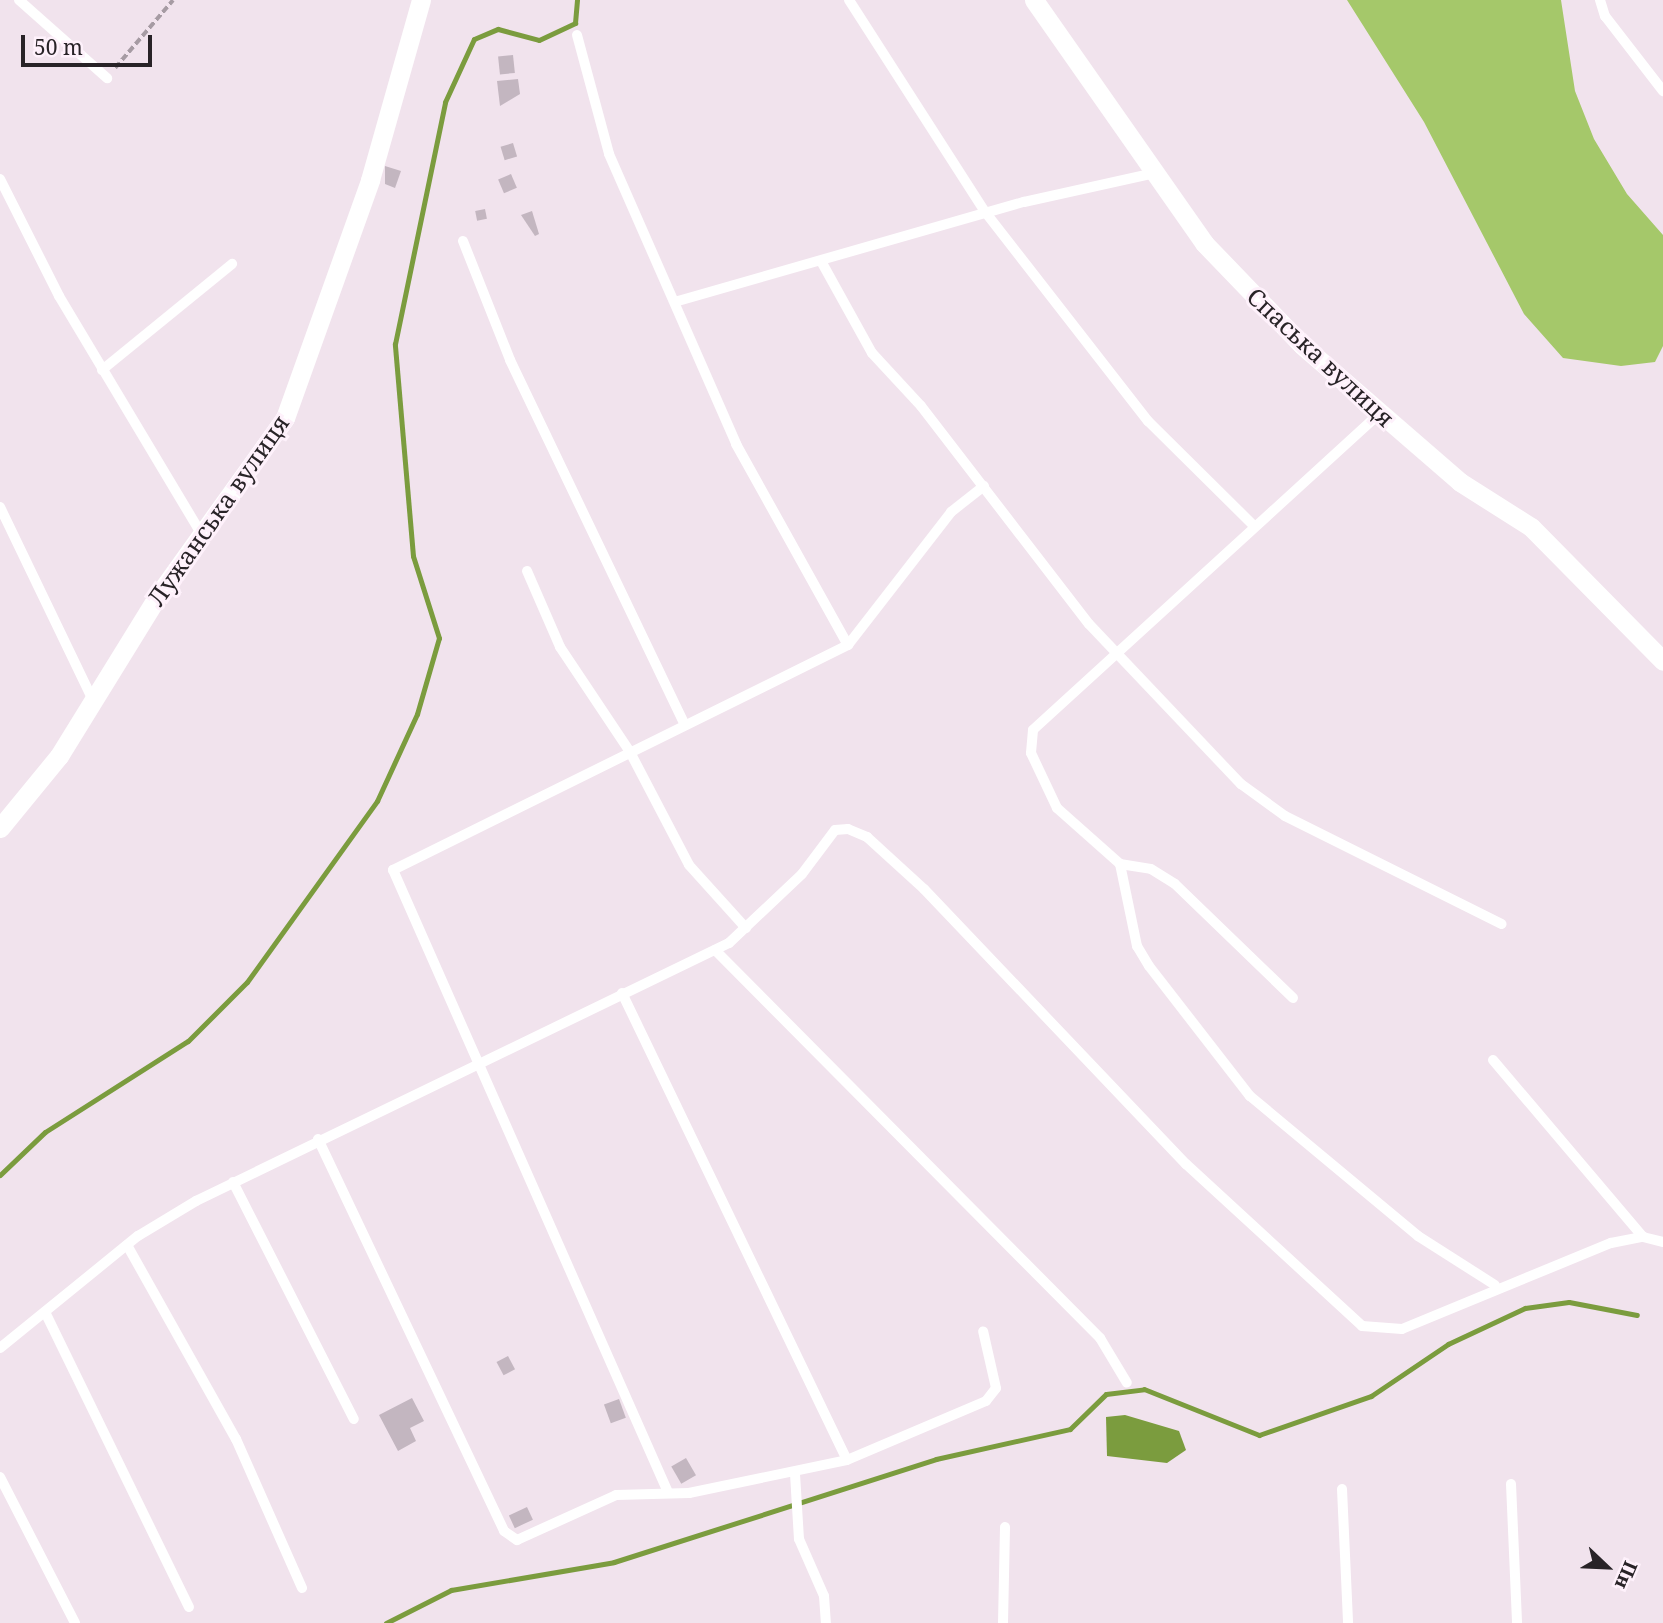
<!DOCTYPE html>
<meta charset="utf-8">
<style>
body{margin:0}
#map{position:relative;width:1663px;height:1623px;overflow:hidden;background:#f1e3ed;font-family:"Noto Serif",serif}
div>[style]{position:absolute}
.forest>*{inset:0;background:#a5c86a}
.water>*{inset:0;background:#7b9c3e}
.stream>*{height:5px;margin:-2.5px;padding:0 2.5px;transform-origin:2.5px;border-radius:2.5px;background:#7b9c3e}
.building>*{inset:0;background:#c3b6c0;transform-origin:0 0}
.path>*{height:3.5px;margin-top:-1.75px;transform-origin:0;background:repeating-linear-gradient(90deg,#a69ba3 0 7px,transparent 0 10.5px)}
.lane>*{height:10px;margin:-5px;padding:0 5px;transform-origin:5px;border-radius:5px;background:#fff}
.street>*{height:19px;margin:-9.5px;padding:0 9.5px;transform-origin:9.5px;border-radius:9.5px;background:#fff}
span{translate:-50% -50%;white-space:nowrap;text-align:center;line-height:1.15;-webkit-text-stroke:6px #fef1fb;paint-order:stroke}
.street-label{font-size:24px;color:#282327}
.north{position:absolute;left:1572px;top:1532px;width:70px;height:70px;-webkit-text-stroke:5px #fef1fb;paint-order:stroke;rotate:113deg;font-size:19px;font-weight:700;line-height:28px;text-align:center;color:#282327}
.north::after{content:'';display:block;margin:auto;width:24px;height:32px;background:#282327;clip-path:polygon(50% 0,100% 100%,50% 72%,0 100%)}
.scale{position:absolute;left:21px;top:35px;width:131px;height:32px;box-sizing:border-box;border:4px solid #282327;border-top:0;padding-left:9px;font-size:21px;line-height:24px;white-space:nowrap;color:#282327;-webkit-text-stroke:5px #fef1fb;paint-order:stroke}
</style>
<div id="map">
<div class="forest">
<div style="clip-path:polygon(1347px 0,1561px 0,1575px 91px,1594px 139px,1627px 194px,1663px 235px,1663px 346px,1655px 362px,1621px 366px,1563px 358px,1524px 314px,1424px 122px)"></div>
</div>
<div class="water">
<div style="clip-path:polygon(1125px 1415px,1179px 1431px,1186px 1450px,1167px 1463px,1107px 1456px,1106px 1417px)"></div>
</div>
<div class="stream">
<div style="left:0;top:1175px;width:62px;rotate:-43.7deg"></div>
<div style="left:45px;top:1132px;width:169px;rotate:-32.5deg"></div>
<div style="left:188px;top:1041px;width:83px;rotate:-45deg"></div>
<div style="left:247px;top:982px;width:223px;rotate:-54.3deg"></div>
<div style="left:377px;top:801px;width:96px;rotate:-65.3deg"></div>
<div style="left:417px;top:714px;width:79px;rotate:-73.9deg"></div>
<div style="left:439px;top:638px;width:86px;rotate:-107.6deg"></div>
<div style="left:413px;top:556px;width:213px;rotate:-94.9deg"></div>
<div style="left:395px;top:344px;width:247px;rotate:-78.3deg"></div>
<div style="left:445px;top:102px;width:69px;rotate:-65.3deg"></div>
<div style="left:474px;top:39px;width:26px;rotate:-23deg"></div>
<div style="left:498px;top:29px;width:42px;rotate:15deg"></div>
<div style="left:539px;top:40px;width:40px;rotate:-25deg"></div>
<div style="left:575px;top:23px;width:23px;rotate:-85deg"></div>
<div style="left:386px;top:1623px;width:73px;rotate:-26.9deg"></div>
<div style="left:451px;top:1590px;width:165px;rotate:-9.7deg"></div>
<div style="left:614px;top:1562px;width:338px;rotate:-17.7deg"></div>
<div style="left:936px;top:1459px;width:137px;rotate:-12.6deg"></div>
<div style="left:1070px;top:1429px;width:50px;rotate:-44.2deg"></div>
<div style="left:1106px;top:1394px;width:38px;rotate:-7deg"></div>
<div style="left:1144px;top:1389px;width:124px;rotate:21.8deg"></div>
<div style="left:1259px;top:1435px;width:119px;rotate:-19.2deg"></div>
<div style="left:1371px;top:1396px;width:93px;rotate:-34deg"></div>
<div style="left:1448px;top:1344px;width:85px;rotate:-25.1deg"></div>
<div style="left:1525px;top:1308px;width:44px;rotate:-7.8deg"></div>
<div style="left:1569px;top:1302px;width:69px;rotate:10.8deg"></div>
</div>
<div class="building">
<div style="left:513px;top:55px;width:18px;height:15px;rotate:84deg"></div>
<div style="clip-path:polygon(518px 79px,520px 94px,500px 106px,497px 81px)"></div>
<div style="left:513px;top:143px;width:14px;height:13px;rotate:73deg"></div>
<div style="clip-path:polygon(385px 166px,401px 171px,395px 188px,385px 184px)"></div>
<div style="left:511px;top:174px;width:15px;height:14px;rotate:67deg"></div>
<div style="left:485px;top:209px;width:10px;height:10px;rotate:79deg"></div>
<div style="clip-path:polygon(532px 211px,539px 234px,535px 236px,521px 215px)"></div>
<div style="left:508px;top:1356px;width:15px;height:13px;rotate:62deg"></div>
<div style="clip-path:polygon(412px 1398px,424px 1421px,410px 1428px,416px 1441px,398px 1451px,379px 1415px)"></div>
<div style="left:619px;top:1399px;width:20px;height:16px;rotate:70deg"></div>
<div style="left:686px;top:1458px;width:20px;height:17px;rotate:60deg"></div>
<div style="left:527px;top:1507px;width:14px;height:20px;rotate:65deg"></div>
</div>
<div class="path">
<div style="left:115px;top:68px;width:89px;rotate:-49.5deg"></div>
</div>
<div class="lane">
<div style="left:19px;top:0;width:118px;rotate:41.6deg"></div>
<div style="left:849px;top:0;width:253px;rotate:57.3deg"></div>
<div style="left:986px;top:213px;width:264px;rotate:52.1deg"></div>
<div style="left:1148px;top:421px;width:146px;rotate:44.7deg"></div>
<div style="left:1600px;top:0;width:17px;rotate:73deg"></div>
<div style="left:1605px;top:16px;width:95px;rotate:52.3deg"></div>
<div style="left:577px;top:35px;width:123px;rotate:74.9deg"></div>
<div style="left:609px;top:154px;width:317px;rotate:66.3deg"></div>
<div style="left:736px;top:444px;width:230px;rotate:60.9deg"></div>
<div style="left:0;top:179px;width:131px;rotate:63.2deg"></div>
<div style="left:59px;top:296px;width:275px;rotate:59.1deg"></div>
<div style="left:463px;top:241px;width:128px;rotate:68.4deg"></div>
<div style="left:510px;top:360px;width:403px;rotate:64.4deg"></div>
<div style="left:821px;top:261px;width:105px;rotate:61deg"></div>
<div style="left:872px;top:353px;width:72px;rotate:47.2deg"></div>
<div style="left:921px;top:406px;width:275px;rotate:52.4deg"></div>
<div style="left:1089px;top:624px;width:221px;rotate:46.5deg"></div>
<div style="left:1241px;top:784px;width:54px;rotate:36deg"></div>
<div style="left:1285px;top:816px;width:242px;rotate:26.5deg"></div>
<div style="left:678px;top:301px;width:360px;rotate:-16deg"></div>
<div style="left:1024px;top:202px;width:134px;rotate:-12.5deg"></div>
<div style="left:102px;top:370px;width:168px;rotate:-39.2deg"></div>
<div style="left:1380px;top:413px;width:470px;rotate:137.6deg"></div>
<div style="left:1033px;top:730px;width:23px;rotate:95deg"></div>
<div style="left:1031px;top:753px;width:61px;rotate:64.7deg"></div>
<div style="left:1057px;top:808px;width:84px;rotate:41.6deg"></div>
<div style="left:1120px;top:864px;width:84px;rotate:78.3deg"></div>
<div style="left:1137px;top:946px;width:23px;rotate:59deg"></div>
<div style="left:1149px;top:966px;width:165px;rotate:52.2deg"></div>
<div style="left:1250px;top:1096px;width:219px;rotate:39.8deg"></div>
<div style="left:1418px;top:1236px;width:91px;rotate:32.5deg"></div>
<div style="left:0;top:507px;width:214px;rotate:64.3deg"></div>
<div style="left:527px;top:571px;width:83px;rotate:66.5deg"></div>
<div style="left:560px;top:647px;width:126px;rotate:56.3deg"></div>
<div style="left:630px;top:752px;width:127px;rotate:62.4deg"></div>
<div style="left:689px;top:865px;width:85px;rotate:47.9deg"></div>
<div style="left:1120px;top:864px;width:31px;rotate:9deg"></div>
<div style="left:1151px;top:869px;width:28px;rotate:32deg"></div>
<div style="left:1175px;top:884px;width:164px;rotate:44deg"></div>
<div style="left:715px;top:950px;width:547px;rotate:45.22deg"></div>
<div style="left:1100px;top:1338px;width:52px;rotate:59deg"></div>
<div style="left:622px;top:993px;width:518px;rotate:64.28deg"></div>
<div style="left:1493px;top:1060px;width:232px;rotate:49.7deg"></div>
<div style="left:318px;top:1139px;width:434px;rotate:64.6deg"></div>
<div style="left:504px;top:1531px;width:16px;rotate:35deg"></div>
<div style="left:517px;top:1540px;width:109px;rotate:-24.4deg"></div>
<div style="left:616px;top:1495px;width:73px;rotate:-1.6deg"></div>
<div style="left:689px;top:1493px;width:161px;rotate:-11.8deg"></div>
<div style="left:847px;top:1460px;width:151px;rotate:-23deg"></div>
<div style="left:986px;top:1401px;width:16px;rotate:-52deg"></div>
<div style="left:996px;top:1388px;width:58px;rotate:-102.8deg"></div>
<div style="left:233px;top:1182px;width:266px;rotate:63deg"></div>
<div style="left:127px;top:1245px;width:223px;rotate:60.7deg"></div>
<div style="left:236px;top:1439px;width:163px;rotate:66.1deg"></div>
<div style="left:46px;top:1314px;width:326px;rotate:64deg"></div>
<div style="left:0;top:1348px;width:178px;rotate:-39.1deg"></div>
<div style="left:138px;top:1236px;width:68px;rotate:-31.1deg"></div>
<div style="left:196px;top:1201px;width:592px;rotate:-25.83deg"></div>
<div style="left:729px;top:943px;width:100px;rotate:-43.4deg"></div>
<div style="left:802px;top:874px;width:55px;rotate:-53.1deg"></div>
<div style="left:835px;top:830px;width:13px;rotate:-4deg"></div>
<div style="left:848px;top:829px;width:21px;rotate:23deg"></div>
<div style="left:867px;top:837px;width:77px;rotate:42.4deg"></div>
<div style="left:924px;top:889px;width:380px;rotate:46.4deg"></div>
<div style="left:1186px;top:1164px;width:239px;rotate:42.6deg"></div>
<div style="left:1362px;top:1326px;width:40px;rotate:4.3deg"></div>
<div style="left:1402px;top:1329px;width:226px;rotate:-22.4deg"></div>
<div style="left:1611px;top:1243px;width:33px;rotate:-11deg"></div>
<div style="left:1643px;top:1237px;width:21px;rotate:14deg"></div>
<div style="left:795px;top:1474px;width:65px;rotate:86.5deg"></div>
<div style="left:799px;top:1539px;width:62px;rotate:66.3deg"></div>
<div style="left:824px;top:1596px;width:27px;rotate:86deg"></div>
<div style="left:0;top:1477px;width:164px;rotate:62.8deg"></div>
<div style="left:1511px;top:1484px;width:139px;rotate:87.5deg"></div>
<div style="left:1342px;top:1489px;width:134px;rotate:87.4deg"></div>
<div style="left:667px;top:1490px;width:678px;rotate:-113.84deg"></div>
<div style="left:393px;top:870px;width:508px;rotate:-26.31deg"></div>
<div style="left:848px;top:645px;width:168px;rotate:-52.2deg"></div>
<div style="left:951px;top:512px;width:42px;rotate:-38.2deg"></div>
<div style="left:1003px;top:1623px;width:96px;rotate:-88.8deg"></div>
</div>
<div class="street">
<div style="left:1034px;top:0;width:297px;rotate:55deg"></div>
<div style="left:1204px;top:243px;width:141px;rotate:46.1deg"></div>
<div style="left:1302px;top:345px;width:209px;rotate:40.9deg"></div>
<div style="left:1460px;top:482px;width:84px;rotate:32.4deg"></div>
<div style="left:1531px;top:527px;width:188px;rotate:45.4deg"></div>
<div style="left:0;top:828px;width:93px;rotate:-50.7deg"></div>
<div style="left:59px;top:756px;width:190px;rotate:-58.3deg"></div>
<div style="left:159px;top:594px;width:216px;rotate:-54.4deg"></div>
<div style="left:285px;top:418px;width:253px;rotate:-70.3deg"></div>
<div style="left:370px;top:180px;width:187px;rotate:-74.2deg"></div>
</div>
<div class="street-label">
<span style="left:1321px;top:357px;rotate:43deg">Спаська вулиця</span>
<span style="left:218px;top:510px;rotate:-55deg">Лужанська вулиця</span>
</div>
<div class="north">Пн</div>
<div class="scale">50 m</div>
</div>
